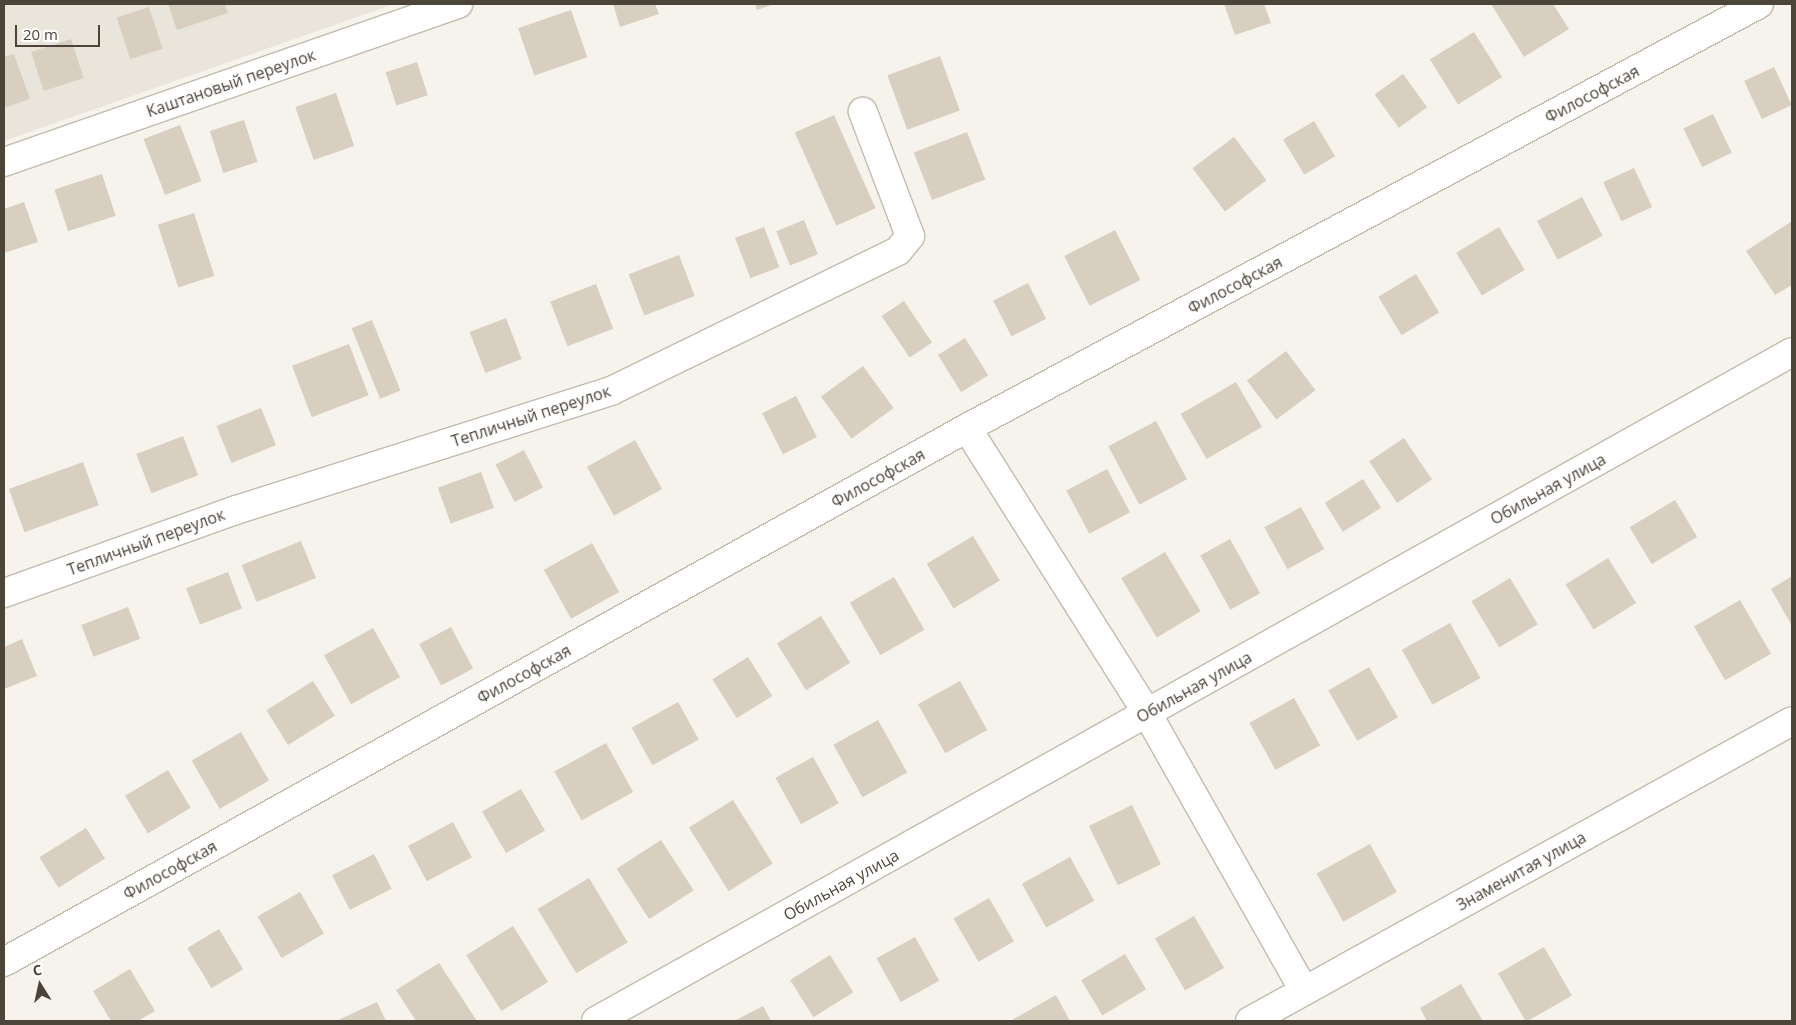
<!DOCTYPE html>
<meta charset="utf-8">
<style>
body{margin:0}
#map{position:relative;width:1796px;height:1025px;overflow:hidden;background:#f6f3ec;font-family:"Open Sans",sans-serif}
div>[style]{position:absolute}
.residential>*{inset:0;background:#eae5da}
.building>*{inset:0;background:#d8cfc1;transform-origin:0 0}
.roads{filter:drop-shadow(1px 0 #c2bbae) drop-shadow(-1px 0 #c2bbae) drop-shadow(0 1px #c2bbae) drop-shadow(0 -1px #c2bbae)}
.minor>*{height:28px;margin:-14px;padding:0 14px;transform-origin:14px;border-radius:14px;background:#fff}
span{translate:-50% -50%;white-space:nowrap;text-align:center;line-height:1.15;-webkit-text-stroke:5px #fff;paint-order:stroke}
.street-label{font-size:16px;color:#4b4439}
.frame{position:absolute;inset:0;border:5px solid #4b4439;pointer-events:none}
.north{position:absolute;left:15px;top:960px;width:50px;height:50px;-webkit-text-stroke:4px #fff;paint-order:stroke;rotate:350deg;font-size:14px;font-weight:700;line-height:20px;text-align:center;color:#4b4439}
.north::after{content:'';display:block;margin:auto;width:18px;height:22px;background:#4b4439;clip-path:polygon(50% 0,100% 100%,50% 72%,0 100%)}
.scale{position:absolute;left:15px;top:25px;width:85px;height:22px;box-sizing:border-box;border:2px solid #4b4439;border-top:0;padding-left:6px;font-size:15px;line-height:18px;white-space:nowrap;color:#4b4439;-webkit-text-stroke:4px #fff;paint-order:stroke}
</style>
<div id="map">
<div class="residential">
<div style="clip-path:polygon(4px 4px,394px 4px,4px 141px)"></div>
</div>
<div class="building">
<div style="clip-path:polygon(168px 4px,225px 4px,228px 13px,177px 30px)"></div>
<div style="clip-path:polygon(613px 4px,655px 4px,659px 14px,620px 27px)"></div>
<div style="clip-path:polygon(755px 4px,774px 4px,757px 10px)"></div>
<div style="clip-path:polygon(1224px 4px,1264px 4px,1271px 23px,1235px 35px)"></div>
<div style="clip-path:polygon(1491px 4px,1553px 4px,1569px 29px,1524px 57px)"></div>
<div style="left:149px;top:7px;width:44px;height:34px;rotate:72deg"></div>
<div style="left:571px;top:10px;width:50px;height:56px;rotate:71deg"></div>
<div style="left:1474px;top:32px;width:53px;height:52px;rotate:58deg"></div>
<div style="left:71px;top:39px;width:41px;height:42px;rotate:72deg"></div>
<div style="clip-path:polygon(14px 54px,30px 99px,4px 108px,4px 57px)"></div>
<div style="left:940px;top:56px;width:58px;height:56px;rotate:70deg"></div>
<div style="left:417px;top:62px;width:35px;height:33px;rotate:72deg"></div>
<div style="left:1774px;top:67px;width:42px;height:33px;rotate:65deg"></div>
<div style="left:1403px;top:74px;width:41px;height:35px;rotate:54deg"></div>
<div style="left:336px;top:93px;width:56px;height:43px;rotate:71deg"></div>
<div style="left:1713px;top:114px;width:43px;height:33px;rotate:64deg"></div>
<div style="left:834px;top:115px;width:102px;height:43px;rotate:66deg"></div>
<div style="left:244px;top:120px;width:44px;height:36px;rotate:72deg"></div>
<div style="left:1314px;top:121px;width:41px;height:36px;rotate:59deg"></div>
<div style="left:180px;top:125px;width:60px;height:39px;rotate:69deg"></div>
<div style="left:967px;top:132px;width:51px;height:57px;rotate:69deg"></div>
<div style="left:1234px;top:137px;width:54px;height:52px;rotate:53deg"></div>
<div style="left:1634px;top:168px;width:43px;height:34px;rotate:65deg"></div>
<div style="left:102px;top:174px;width:44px;height:50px;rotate:72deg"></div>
<div style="left:1582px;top:197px;width:44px;height:51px;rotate:62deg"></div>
<div style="clip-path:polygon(24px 202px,38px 242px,4px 253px,4px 209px)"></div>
<div style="left:194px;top:213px;width:66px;height:38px;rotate:72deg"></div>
<div style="left:804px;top:220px;width:37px;height:30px;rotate:68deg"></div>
<div style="clip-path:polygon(1792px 221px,1792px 285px,1775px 295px,1746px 251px)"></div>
<div style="left:764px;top:227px;width:43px;height:31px;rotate:69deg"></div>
<div style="left:1499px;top:227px;width:50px;height:50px;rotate:59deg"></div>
<div style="left:1115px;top:230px;width:56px;height:57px;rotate:63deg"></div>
<div style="left:679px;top:255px;width:44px;height:54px;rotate:69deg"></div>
<div style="left:1416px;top:274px;width:45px;height:44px;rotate:59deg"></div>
<div style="left:1028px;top:283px;width:40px;height:39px;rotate:63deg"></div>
<div style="left:596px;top:284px;width:48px;height:49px;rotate:69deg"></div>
<div style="left:904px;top:301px;width:50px;height:27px;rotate:56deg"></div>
<div style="left:506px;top:318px;width:44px;height:39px;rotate:69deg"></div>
<div style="left:372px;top:320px;width:76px;height:22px;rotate:68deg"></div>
<div style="left:965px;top:338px;width:44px;height:32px;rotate:58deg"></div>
<div style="left:349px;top:344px;width:55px;height:61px;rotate:69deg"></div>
<div style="left:1286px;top:351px;width:49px;height:49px;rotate:53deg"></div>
<div style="left:863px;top:366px;width:52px;height:52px;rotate:54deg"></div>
<div style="left:1236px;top:382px;width:52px;height:64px;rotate:60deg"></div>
<div style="left:796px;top:396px;width:46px;height:38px;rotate:63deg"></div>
<div style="left:261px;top:408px;width:40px;height:48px;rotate:68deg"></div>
<div style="left:1156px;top:421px;width:66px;height:54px;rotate:62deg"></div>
<div style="left:183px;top:436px;width:42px;height:50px;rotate:69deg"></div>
<div style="left:1404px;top:438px;width:50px;height:42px;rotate:56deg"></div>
<div style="left:635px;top:440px;width:56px;height:55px;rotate:61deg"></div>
<div style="left:524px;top:450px;width:42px;height:32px;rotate:63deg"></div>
<div style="left:83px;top:462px;width:46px;height:79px;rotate:70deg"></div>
<div style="left:1107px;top:469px;width:49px;height:46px;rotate:62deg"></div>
<div style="left:481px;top:472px;width:38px;height:46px;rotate:70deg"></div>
<div style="left:1363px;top:479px;width:34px;height:45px;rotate:58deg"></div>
<div style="left:1675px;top:500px;width:43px;height:53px;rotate:59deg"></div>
<div style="left:1301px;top:507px;width:48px;height:42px;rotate:61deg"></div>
<div style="left:973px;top:536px;width:52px;height:54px;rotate:59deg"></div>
<div style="left:1230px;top:539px;width:62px;height:34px;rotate:61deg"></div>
<div style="left:301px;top:541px;width:40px;height:64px;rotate:68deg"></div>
<div style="left:592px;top:543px;width:56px;height:55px;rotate:61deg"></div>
<div style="left:1165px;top:552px;width:69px;height:51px;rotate:59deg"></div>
<div style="left:1608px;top:558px;width:53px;height:50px;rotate:58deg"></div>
<div style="left:228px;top:572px;width:39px;height:45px;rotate:69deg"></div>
<div style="clip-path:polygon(1792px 576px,1792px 626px,1771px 589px)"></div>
<div style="left:894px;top:577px;width:61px;height:51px;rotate:60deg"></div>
<div style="left:1510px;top:578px;width:54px;height:45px;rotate:59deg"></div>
<div style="left:1740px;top:600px;width:62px;height:53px;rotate:60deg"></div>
<div style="left:128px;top:607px;width:34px;height:50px;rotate:69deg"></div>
<div style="left:821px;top:616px;width:55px;height:52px;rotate:58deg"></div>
<div style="left:1450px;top:623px;width:63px;height:55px;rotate:61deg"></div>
<div style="left:451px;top:627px;width:47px;height:36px;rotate:62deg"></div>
<div style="left:373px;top:628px;width:56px;height:56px;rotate:61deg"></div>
<div style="clip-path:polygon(22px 639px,37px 676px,4px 689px,4px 647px)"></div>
<div style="left:748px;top:657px;width:46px;height:42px;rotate:58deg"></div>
<div style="left:1369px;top:667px;width:58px;height:47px;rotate:60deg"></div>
<div style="left:313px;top:681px;width:41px;height:55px;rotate:58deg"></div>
<div style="left:960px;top:681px;width:56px;height:48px;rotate:61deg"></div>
<div style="left:1294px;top:698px;width:54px;height:51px;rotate:61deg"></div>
<div style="left:678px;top:702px;width:43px;height:53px;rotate:61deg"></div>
<div style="left:878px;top:720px;width:60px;height:51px;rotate:61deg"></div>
<div style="left:241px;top:732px;width:56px;height:57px;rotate:60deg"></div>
<div style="left:606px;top:743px;width:56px;height:59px;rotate:61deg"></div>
<div style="left:813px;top:757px;width:53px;height:43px;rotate:61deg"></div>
<div style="left:168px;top:770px;width:44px;height:50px;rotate:59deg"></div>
<div style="left:521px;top:789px;width:48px;height:45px;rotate:60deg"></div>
<div style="left:733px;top:800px;width:75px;height:52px;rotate:58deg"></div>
<div style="left:1132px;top:805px;width:66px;height:48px;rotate:64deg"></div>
<div style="left:453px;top:822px;width:40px;height:51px;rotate:62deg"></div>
<div style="left:86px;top:828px;width:36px;height:55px;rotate:58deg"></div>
<div style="left:661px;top:840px;width:60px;height:53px;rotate:57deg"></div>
<div style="left:1370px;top:844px;width:55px;height:61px;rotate:61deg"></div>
<div style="left:374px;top:854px;width:39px;height:47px;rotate:63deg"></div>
<div style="left:1070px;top:857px;width:50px;height:55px;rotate:61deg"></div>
<div style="left:589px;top:878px;width:75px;height:60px;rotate:59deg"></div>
<div style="left:300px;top:892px;width:48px;height:49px;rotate:60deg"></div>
<div style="left:989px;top:898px;width:50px;height:41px;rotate:60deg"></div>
<div style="left:1194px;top:916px;width:60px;height:45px;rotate:60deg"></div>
<div style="left:513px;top:926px;width:66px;height:55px;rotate:58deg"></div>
<div style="left:219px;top:929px;width:47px;height:37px;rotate:59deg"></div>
<div style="left:915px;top:937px;width:50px;height:44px;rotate:61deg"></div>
<div style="left:1544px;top:947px;width:56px;height:53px;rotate:60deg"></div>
<div style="left:1125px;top:954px;width:41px;height:51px;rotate:59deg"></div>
<div style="left:830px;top:955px;width:44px;height:47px;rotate:58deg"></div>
<div style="clip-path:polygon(439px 963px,477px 1021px,416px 1021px,396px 990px)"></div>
<div style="clip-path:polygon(130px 969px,155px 1011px,138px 1021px,111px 1021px,93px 991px)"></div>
<div style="clip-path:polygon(1461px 984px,1483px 1021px,1427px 1021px,1420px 1008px)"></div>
<div style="clip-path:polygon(1056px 995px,1070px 1021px,1013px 1021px,1012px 1020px)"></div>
<div style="clip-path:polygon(377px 1002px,386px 1021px,336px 1021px)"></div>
<div style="clip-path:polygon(763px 1006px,771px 1021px,734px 1021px)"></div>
</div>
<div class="roads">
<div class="minor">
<div style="left:4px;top:162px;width:481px;rotate:-19.2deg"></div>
<div style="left:967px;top:428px;width:337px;rotate:57.7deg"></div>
<div style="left:1147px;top:713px;width:319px;rotate:60.5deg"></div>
<div style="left:4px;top:593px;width:246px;rotate:-19.7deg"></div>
<div style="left:236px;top:510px;width:393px;rotate:-17.6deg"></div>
<div style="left:611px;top:391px;width:319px;rotate:-26deg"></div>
<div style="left:898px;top:251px;width:19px;rotate:-51deg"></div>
<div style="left:910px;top:236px;width:133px;rotate:-110.8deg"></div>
<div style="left:4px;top:962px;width:1101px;rotate:-29.01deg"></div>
<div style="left:967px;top:428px;width:898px;rotate:-28.16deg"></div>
<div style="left:596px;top:1021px;width:1370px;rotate:-29.22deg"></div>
<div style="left:1250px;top:1021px;width:619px;rotate:-28.96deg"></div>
</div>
</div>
<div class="street-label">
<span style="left:231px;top:83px;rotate:-19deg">Каштановый переулок</span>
<span style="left:1592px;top:94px;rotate:-28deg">Философская</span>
<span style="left:1235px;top:285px;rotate:-28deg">Философская</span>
<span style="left:531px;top:416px;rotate:-18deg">Тепличный переулок</span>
<span style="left:878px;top:478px;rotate:-29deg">Философская</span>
<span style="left:1548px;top:489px;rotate:-29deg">Обильная улица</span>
<span style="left:146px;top:542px;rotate:-20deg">Тепличный переулок</span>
<span style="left:524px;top:674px;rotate:-29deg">Философская</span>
<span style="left:1194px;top:687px;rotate:-29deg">Обильная улица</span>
<span style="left:170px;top:870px;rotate:-29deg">Философская</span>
<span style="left:1521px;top:871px;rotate:-29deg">Знаменитая улица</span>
<span style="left:841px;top:885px;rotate:-29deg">Обильная улица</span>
</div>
<div class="frame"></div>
<div class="north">С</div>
<div class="scale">20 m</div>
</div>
